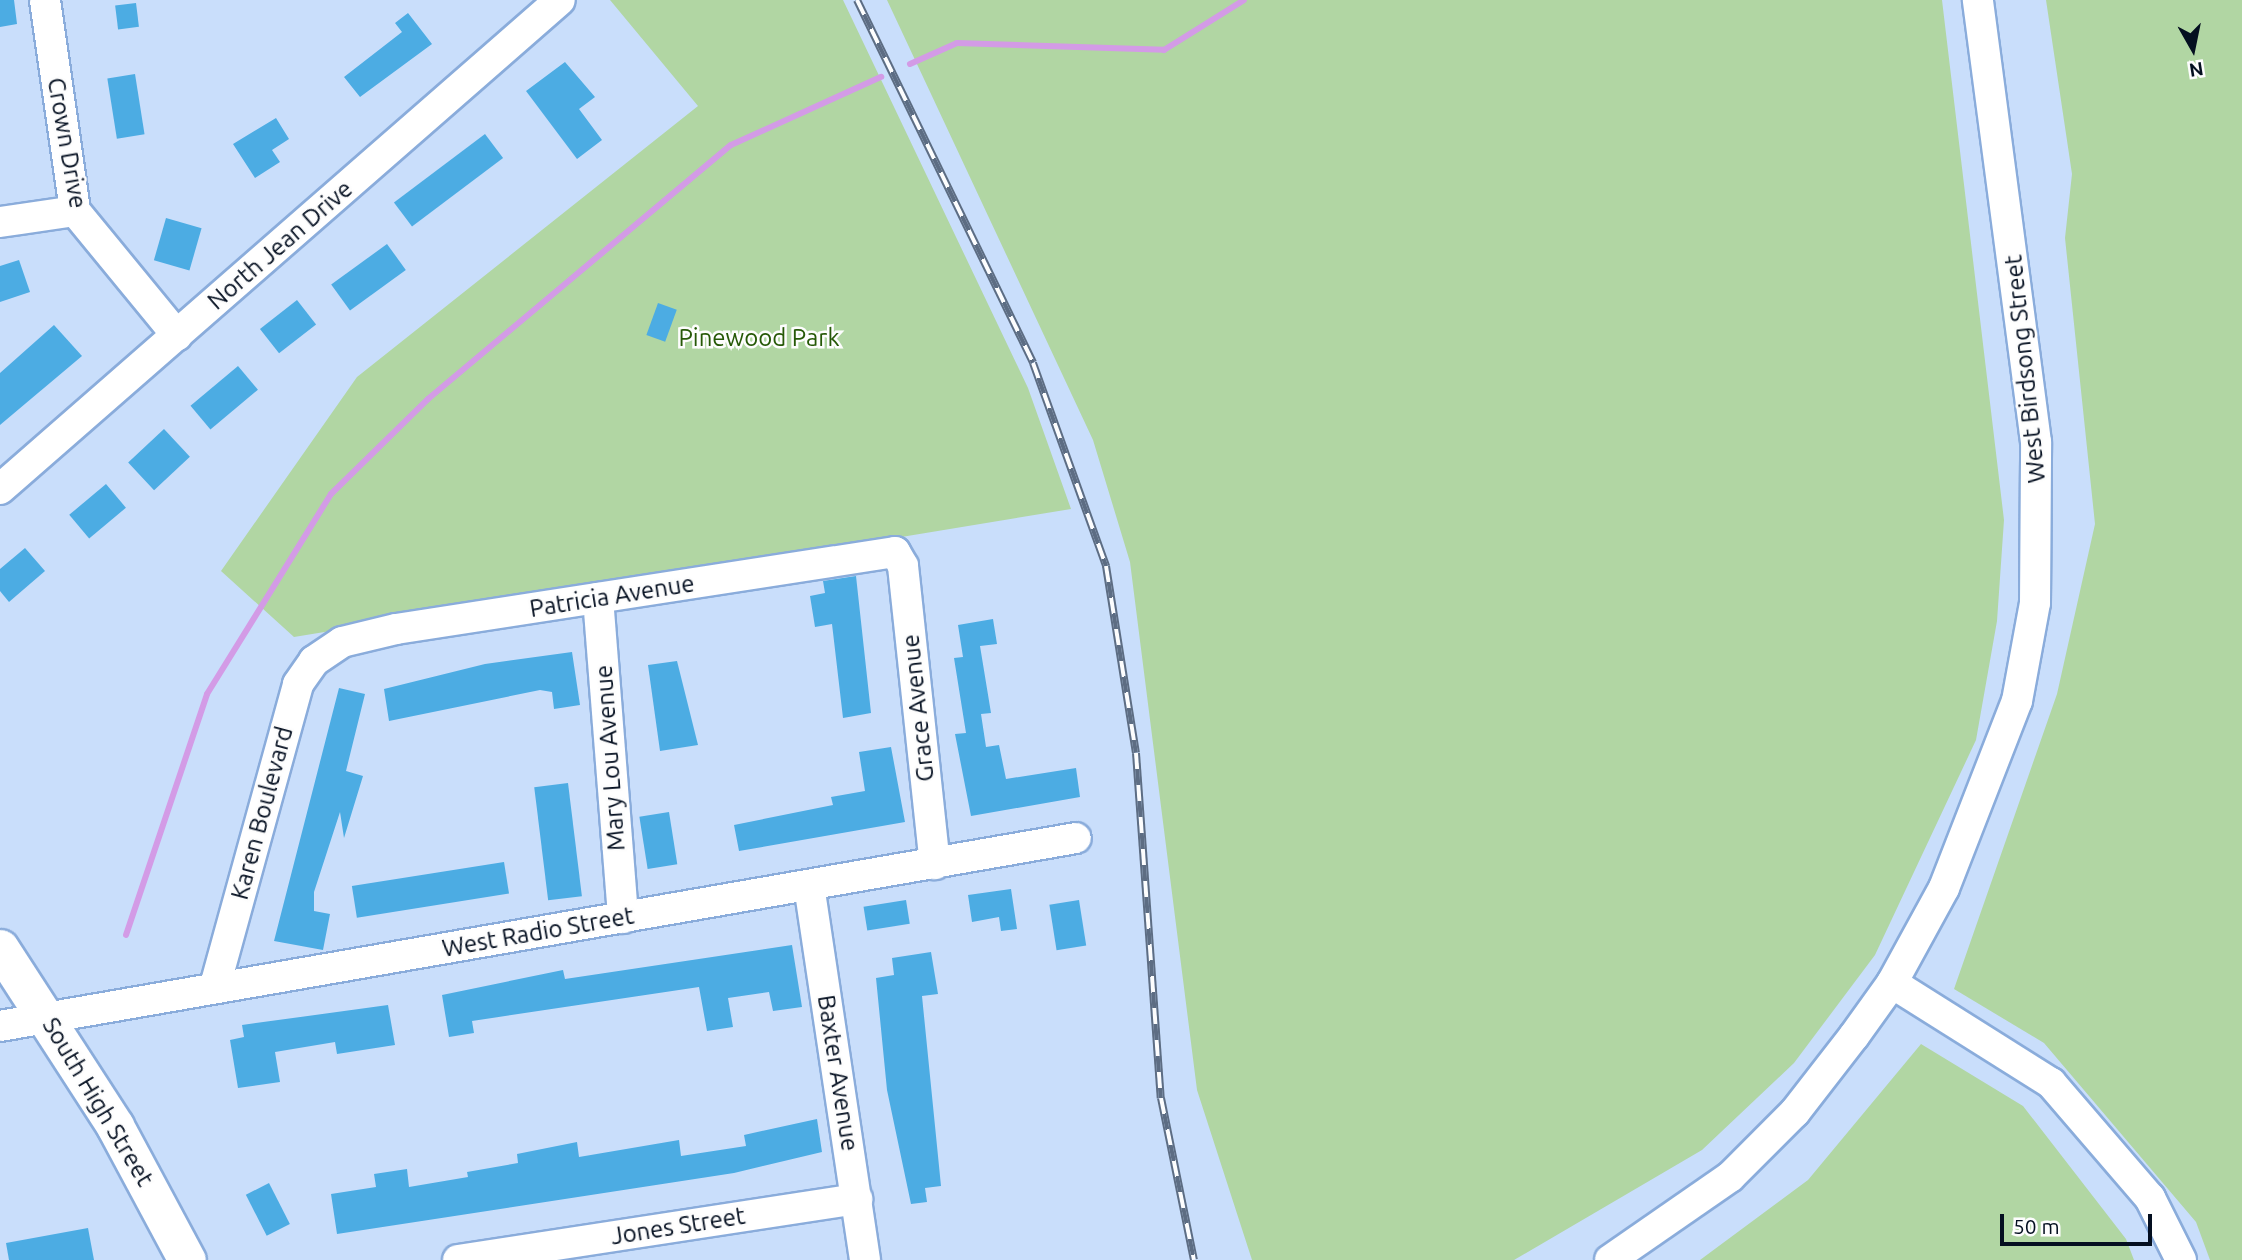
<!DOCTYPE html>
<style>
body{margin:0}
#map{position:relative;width:2242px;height:1260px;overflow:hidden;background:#c9defb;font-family:Ubuntu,sans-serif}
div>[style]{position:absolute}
.green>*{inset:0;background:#b1d6a3}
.stream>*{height:6px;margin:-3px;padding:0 3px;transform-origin:3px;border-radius:3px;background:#d39be6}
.building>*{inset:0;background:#4cace3;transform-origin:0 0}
.roads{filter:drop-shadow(2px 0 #8aacdb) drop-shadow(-2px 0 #8aacdb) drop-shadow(0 2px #8aacdb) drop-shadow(0 -2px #8aacdb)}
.minor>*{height:30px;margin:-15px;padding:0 15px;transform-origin:15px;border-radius:15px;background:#fff}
.major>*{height:37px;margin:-18.5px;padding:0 18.5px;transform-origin:18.5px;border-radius:18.5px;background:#fff}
.rail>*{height:8px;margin-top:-4px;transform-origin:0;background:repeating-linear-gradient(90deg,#fdfdfd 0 16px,#5d6d83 0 32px);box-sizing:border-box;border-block:2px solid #5d6d83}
span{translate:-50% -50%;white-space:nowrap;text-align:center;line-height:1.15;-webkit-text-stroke:5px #fdfdfd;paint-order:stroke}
.street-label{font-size:24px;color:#040f20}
.park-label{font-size:24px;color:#265907}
.north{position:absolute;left:2158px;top:14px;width:70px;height:70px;-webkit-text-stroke:5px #fdfdfd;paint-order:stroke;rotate:171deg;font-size:19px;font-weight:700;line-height:28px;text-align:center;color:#040f20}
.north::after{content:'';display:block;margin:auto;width:24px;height:32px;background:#040f20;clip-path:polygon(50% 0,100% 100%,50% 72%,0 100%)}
.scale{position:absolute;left:2000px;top:1214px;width:152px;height:32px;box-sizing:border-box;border:4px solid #040f20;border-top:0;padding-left:9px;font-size:21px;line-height:24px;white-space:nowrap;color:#040f20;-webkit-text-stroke:5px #fdfdfd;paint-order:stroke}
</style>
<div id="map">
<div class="green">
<div style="clip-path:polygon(610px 0,843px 0,1028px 388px,1071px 509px,294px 637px,221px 571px,357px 377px,698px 106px)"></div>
<div style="clip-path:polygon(887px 0,1942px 0,2004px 520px,1997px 621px,1976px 740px,1875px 955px,1794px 1063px,1702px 1150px,1514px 1260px,1252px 1260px,1197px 1090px,1130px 562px,1093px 440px)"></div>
<div style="clip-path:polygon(2046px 0,2242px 0,2242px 1260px,2210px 1260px,2196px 1222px,2044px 1043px,1954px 989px,2057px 694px,2095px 524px,2065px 238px,2072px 174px)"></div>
<div style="clip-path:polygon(1921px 1044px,2023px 1106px,2126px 1239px,2134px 1260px,1700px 1260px,1808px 1180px)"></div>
</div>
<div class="stream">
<div style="left:910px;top:64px;width:51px;rotate:-24.1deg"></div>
<div style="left:957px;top:43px;width:207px;rotate:1.9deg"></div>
<div style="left:1164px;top:50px;width:94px;rotate:-32deg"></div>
<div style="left:126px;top:935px;width:254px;rotate:-71.4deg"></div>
<div style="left:207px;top:694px;width:235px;rotate:-58.2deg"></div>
<div style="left:331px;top:494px;width:136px;rotate:-44.4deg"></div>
<div style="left:428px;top:399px;width:395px;rotate:-40deg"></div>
<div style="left:731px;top:145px;width:165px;rotate:-24.4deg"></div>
</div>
<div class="building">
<div style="clip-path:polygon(0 0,14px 0,17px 24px,0 27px)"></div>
<div style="left:136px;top:3px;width:24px;height:21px;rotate:83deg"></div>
<div style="clip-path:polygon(408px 13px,432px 44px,360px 97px,344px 77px,402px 32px,395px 23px)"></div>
<div style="clip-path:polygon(565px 62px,595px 97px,579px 109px,602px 140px,577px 159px,526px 91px)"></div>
<div style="left:135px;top:74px;width:61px;height:28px;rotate:81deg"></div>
<div style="clip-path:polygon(276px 118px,289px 139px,272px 150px,280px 162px,255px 178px,233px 144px)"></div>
<div style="left:485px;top:134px;width:30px;height:114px;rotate:53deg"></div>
<div style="left:166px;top:218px;width:37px;height:44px;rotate:16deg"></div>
<div style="left:387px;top:244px;width:32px;height:69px;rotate:54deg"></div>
<div style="clip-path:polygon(19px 260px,30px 292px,0 302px,0 266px)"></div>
<div style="left:297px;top:300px;width:31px;height:47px;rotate:52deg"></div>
<div style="left:658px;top:303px;width:20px;height:34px;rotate:20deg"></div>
<div style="clip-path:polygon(54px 325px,82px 356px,0 425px,0 373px)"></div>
<div style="left:238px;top:366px;width:31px;height:62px;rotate:50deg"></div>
<div style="left:164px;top:429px;width:38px;height:49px;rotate:47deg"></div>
<div style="left:106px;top:484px;width:31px;height:48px;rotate:50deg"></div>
<div style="clip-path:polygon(25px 548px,45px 571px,9px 602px,0 591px,0 569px)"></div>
<div style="clip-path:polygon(856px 576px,871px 713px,843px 718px,832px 624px,815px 627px,810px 596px,825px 593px,823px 581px)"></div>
<div style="clip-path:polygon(993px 619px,997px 644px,980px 646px,991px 713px,981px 714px,986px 747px,999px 745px,1006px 779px,1076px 768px,1080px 797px,971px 816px,955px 734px,966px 733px,954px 658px,963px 657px,958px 625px)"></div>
<div style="clip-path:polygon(572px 652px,580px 705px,554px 709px,552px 692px,540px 690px,389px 721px,384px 689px,485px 664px)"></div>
<div style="clip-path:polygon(677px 661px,698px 745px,660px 751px,648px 665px)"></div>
<div style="clip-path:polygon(339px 688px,365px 694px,346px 771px,363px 776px,344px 838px,340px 812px,314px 892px,314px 911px,330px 914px,323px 950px,274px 941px)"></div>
<div style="clip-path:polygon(891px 747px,905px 822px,739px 851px,734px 825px,833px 805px,831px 797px,865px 791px,859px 752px)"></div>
<div style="left:568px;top:783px;width:114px;height:34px;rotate:83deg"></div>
<div style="left:669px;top:812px;width:53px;height:30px;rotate:81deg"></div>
<div style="left:504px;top:862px;width:32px;height:154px;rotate:81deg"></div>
<div style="clip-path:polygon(1011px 889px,1017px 929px,1001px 931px,999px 917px,972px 922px,968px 895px)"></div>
<div style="left:906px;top:900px;width:24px;height:43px;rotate:81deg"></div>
<div style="left:1079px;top:900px;width:46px;height:30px;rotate:81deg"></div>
<div style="clip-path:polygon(792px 945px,802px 1007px,773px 1011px,769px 992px,728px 998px,733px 1027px,707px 1031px,699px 987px,472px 1021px,474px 1033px,449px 1037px,442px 995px,563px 970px,565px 979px)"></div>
<div style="clip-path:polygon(931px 952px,938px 994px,922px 996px,941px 1186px,925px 1188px,927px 1202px,911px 1204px,887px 1090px,876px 978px,894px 975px,892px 958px)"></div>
<div style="clip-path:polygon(388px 1005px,395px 1045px,337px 1054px,335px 1042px,275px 1052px,280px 1082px,238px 1088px,230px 1040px,244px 1037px,242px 1025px)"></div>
<div style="clip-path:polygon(817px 1119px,822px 1152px,734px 1173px,337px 1234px,331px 1194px,376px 1187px,374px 1174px,407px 1169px,409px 1187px,468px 1177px,467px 1172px,518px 1163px,517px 1154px,577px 1142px,579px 1157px,679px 1140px,681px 1156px,746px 1146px,744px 1135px)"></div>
<div style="left:269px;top:1183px;width:46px;height:26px;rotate:63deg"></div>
<div style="clip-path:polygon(88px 1228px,94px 1260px,9px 1260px,6px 1243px)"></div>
</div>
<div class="roads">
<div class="minor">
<div style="left:45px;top:0;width:213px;rotate:81.9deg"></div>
<div style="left:75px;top:211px;width:161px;rotate:50.6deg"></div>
<div style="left:0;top:222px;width:76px;rotate:-8.3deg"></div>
<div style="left:0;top:489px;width:743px;rotate:-41.13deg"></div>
<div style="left:598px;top:598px;width:321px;rotate:85.5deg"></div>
<div style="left:809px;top:885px;width:379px;rotate:81.5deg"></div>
<div style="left:1892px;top:983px;width:188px;rotate:32.2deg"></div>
<div style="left:2051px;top:1083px;width:152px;rotate:49.3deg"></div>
<div style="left:2150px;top:1198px;width:69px;rotate:63.4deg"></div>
<div style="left:215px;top:986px;width:313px;rotate:-74.6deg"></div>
<div style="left:298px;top:684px;width:28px;rotate:-55deg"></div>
<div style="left:314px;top:661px;width:34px;rotate:-34deg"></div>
<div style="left:342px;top:642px;width:56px;rotate:-13.5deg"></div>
<div style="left:396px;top:629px;width:505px;rotate:-8.77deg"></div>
<div style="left:895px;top:552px;width:16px;rotate:60deg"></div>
<div style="left:903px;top:566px;width:300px;rotate:83.9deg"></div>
<div style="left:0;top:1026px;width:1092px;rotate:-9.91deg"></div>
<div style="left:458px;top:1260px;width:404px;rotate:-8.7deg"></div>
<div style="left:1610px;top:1260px;width:146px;rotate:-34.7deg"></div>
<div style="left:1730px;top:1177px;width:92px;rotate:-45deg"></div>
<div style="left:1795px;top:1112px;width:96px;rotate:-52.2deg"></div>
<div style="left:1854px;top:1036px;width:65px;rotate:-54.4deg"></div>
<div style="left:1892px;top:983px;width:108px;rotate:-61.3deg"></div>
<div style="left:1944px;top:888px;width:201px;rotate:-68.7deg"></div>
<div style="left:2017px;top:701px;width:100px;rotate:-79.6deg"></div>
<div style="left:2035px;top:603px;width:161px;rotate:-89.6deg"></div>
<div style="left:2036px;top:442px;width:446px;rotate:-97.5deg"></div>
</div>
<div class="major">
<div style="left:0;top:948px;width:212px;rotate:57.1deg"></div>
<div style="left:115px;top:1126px;width:152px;rotate:61.8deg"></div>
</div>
</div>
<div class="rail">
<div style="left:857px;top:0;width:403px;rotate:64.1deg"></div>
<div style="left:1033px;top:363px;width:216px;rotate:70.2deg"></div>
<div style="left:1106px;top:566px;width:189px;rotate:80.9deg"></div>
<div style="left:1136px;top:753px;width:346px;rotate:85.9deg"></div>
<div style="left:1161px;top:1098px;width:165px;rotate:78.5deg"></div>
</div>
<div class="street-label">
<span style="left:67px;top:143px;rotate:80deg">Crown Drive</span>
<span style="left:280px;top:245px;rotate:-41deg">North Jean Drive</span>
<span style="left:2025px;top:369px;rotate:-96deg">West Birdsong Street</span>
<span style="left:612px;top:596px;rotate:-9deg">Patricia Avenue</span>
<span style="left:918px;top:708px;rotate:-96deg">Grace Avenue</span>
<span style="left:610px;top:758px;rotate:-94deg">Mary Lou Avenue</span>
<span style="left:262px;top:813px;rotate:-75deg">Karen Boulevard</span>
<span style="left:538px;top:932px;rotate:-10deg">West Radio Street</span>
<span style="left:838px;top:1073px;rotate:81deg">Baxter Avenue</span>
<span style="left:98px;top:1102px;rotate:59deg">South High Street</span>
<span style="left:678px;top:1226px;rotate:-9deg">Jones Street</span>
</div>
<div class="park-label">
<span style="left:759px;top:338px">Pinewood Park</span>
</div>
<div class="north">N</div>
<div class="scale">50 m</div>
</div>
